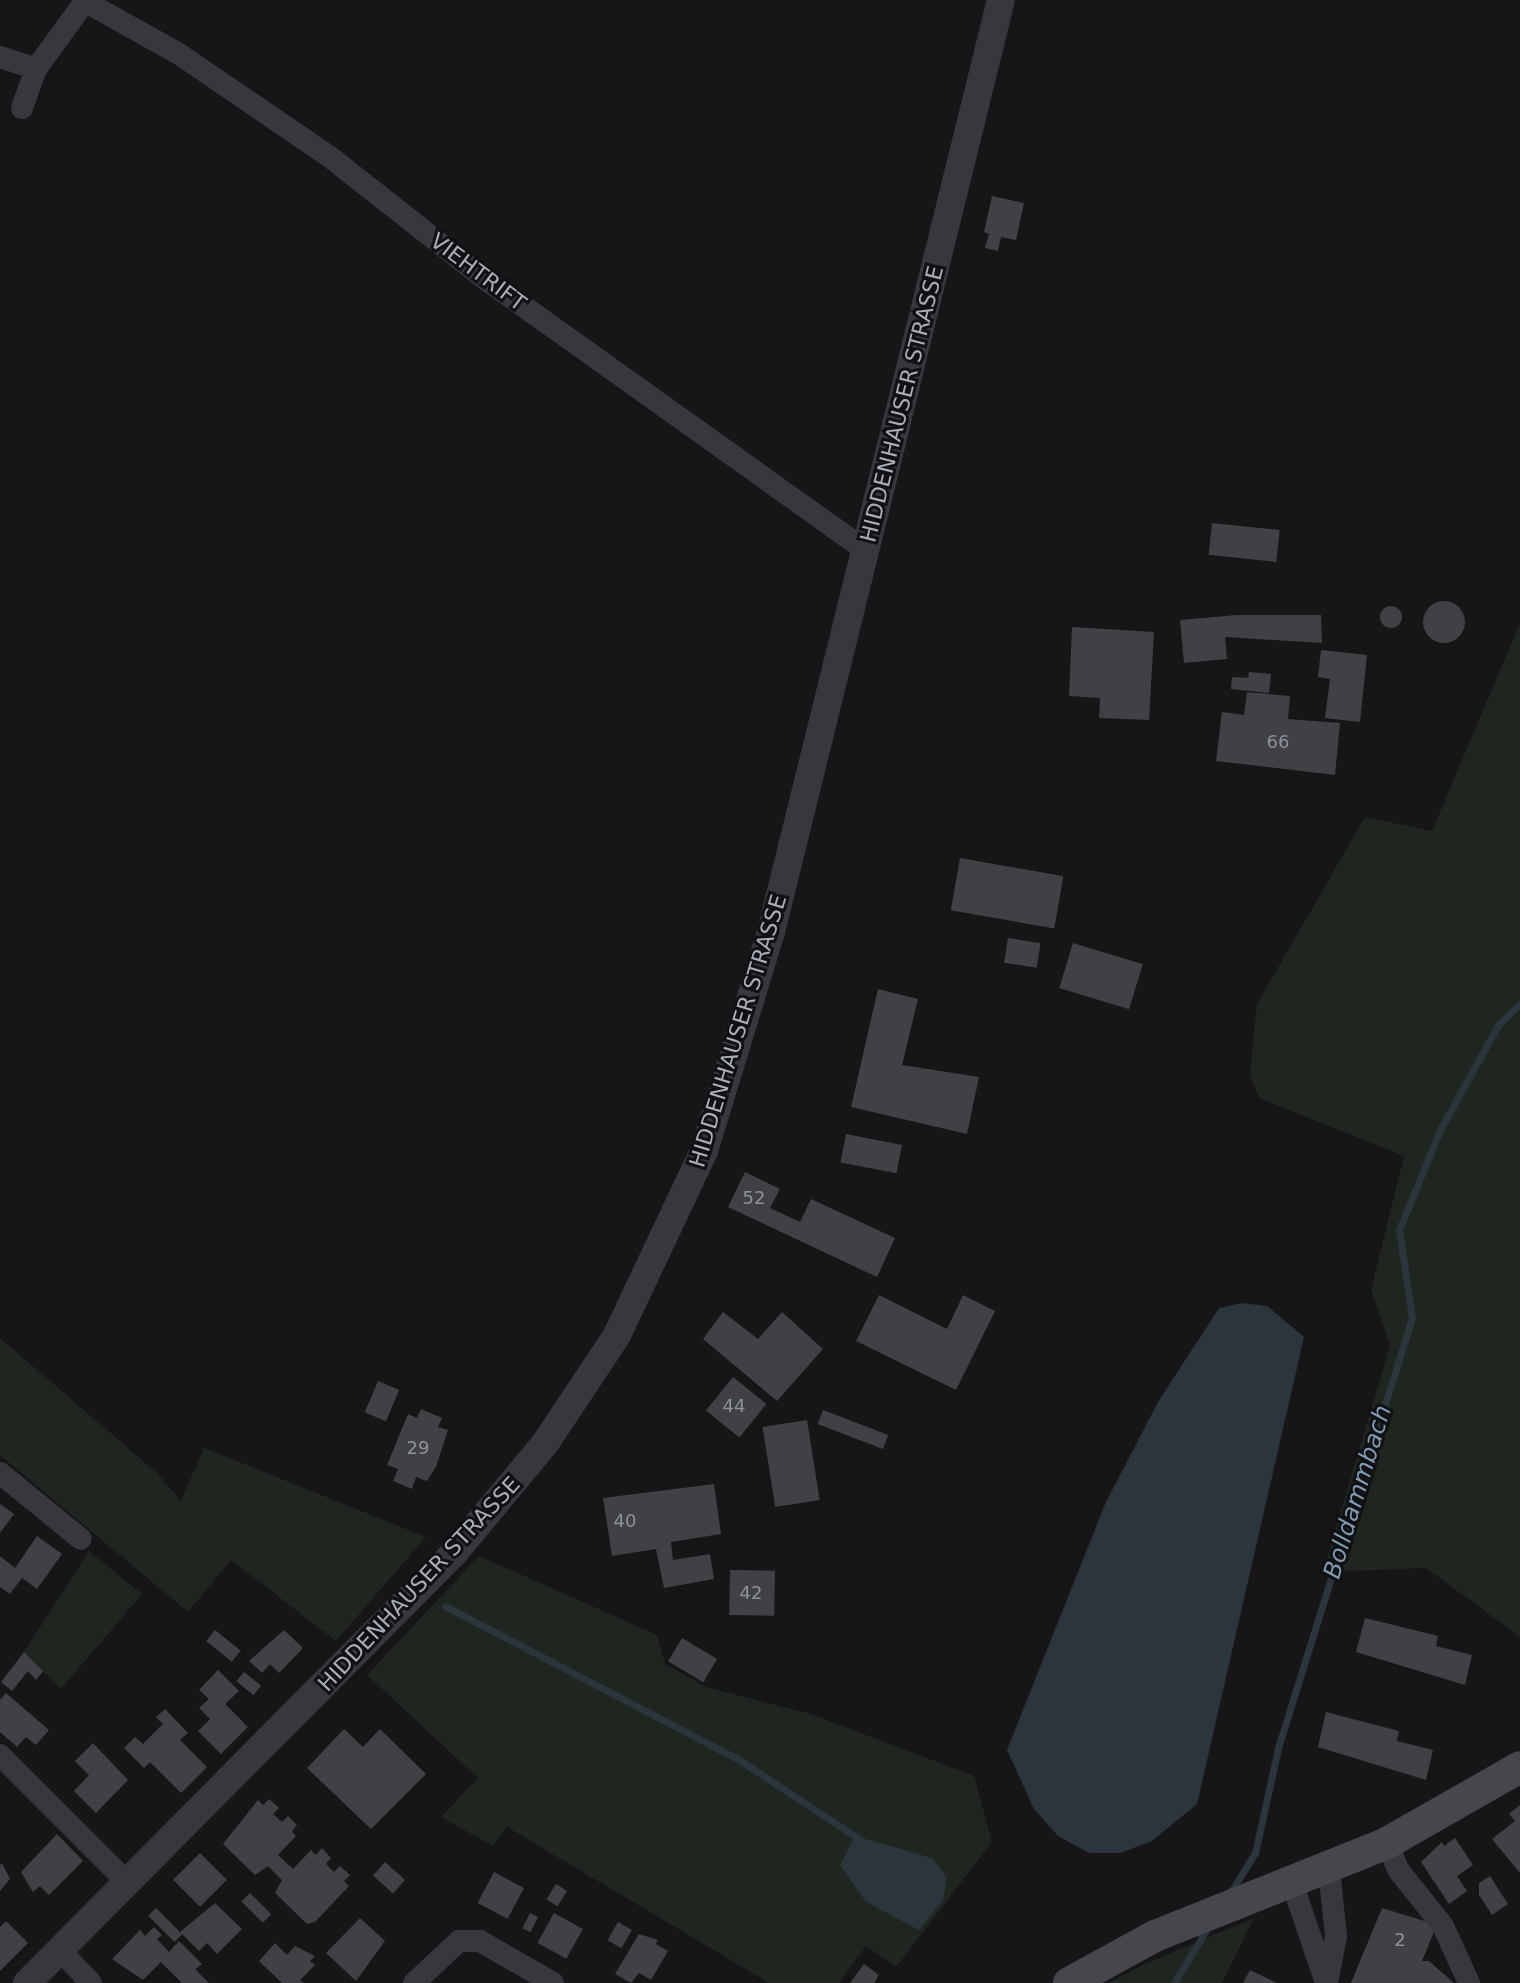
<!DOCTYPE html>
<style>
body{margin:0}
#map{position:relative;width:1520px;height:1983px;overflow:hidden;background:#161618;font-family:"DejaVu Sans",sans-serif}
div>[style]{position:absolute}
.green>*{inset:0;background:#1e261f}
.water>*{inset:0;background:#2c353c}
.stream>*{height:7px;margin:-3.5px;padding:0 3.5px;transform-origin:3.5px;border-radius:3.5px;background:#2c353c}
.building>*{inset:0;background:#404145;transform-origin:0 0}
.round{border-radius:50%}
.minor>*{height:22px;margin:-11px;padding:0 11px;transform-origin:11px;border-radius:11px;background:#37383d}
.tertiary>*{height:28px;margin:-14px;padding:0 14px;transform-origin:14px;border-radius:14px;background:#37383d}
.secondary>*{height:32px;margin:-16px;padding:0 16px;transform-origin:16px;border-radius:16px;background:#45474d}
span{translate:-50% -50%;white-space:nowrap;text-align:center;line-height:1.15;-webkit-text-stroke:6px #111113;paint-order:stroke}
.number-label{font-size:18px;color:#8e929b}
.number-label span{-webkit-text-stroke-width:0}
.street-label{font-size:22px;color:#a8adb8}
.water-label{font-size:24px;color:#7f9bb3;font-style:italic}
</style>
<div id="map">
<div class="green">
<div style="clip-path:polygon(1520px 623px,1520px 1637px,1426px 1568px,1323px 1572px,1390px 1345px,1371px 1290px,1404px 1156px,1259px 1098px,1250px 1075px,1257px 1004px,1365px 817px,1432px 831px)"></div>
<div style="clip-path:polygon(0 1338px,157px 1473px,181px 1501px,204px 1448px,426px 1537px,336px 1641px,231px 1560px,188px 1612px,0 1455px)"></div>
<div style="clip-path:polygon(89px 1551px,142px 1594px,61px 1689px,24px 1652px)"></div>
<div style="clip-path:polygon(479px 1556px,657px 1635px,665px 1664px,706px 1687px,811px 1714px,974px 1776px,992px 1842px,896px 1967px,866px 1946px,839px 1983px,769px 1983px,507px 1827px,493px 1846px,441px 1817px,478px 1778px,367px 1675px)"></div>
<div style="clip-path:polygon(1254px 1918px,1222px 1983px,1109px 1983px,1147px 1963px)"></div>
</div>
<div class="water">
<div style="clip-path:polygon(1242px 1303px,1267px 1306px,1304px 1337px,1197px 1804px,1152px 1841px,1120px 1853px,1089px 1853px,1058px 1836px,1034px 1809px,1007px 1750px,1106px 1502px,1158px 1402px,1219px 1308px)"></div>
<div style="clip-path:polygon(855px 1836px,932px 1858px,947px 1878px,943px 1900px,919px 1930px,866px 1902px,840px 1865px)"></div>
</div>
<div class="stream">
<div style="left:445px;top:1606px;width:331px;rotate:27.6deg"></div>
<div style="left:738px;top:1759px;width:147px;rotate:33.4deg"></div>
<div style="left:1230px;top:1893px;width:47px;rotate:-58deg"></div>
<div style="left:1255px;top:1853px;width:107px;rotate:-77.6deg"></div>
<div style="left:1278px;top:1748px;width:451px;rotate:-72.7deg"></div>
<div style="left:1412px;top:1317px;width:88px;rotate:-98.5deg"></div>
<div style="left:1399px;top:1230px;width:108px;rotate:-67.7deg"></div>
<div style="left:1440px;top:1130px;width:120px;rotate:-61.1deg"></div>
<div style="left:1498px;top:1025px;width:30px;rotate:-44deg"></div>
<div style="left:1174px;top:1983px;width:66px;rotate:-58.7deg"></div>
</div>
<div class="building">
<div style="clip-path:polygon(992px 196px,1024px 203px,1016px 240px,1001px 237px,998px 251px,985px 248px,989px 234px,984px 232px)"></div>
<div style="left:1212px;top:523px;width:68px;height:32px;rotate:6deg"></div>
<div class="round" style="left:1423px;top:601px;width:42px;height:42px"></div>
<div class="round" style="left:1380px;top:606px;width:22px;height:22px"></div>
<div style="clip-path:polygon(1237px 615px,1321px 615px,1322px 643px,1225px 637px,1227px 659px,1184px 663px,1180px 620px)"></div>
<div style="clip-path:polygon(1072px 627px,1154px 632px,1149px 720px,1099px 718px,1100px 698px,1069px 696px)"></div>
<div style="clip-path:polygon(1321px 650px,1367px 655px,1360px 722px,1325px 718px,1330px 679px,1318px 677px)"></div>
<div style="clip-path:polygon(1249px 672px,1271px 674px,1269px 693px,1231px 689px,1232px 677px,1248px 678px)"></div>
<div style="clip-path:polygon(1247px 692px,1290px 696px,1288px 719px,1340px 723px,1335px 775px,1216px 761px,1222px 712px,1244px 715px)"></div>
<div style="left:960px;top:858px;width:105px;height:53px;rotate:10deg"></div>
<div style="left:1008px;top:938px;width:33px;height:25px;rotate:9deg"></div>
<div style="left:1073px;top:943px;width:73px;height:47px;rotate:17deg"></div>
<div style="clip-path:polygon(878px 989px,918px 999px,902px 1065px,979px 1077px,967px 1134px,851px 1107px)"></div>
<div style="left:846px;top:1134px;width:57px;height:29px;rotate:11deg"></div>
<div style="clip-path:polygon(745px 1172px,780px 1189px,770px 1208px,800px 1222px,811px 1199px,895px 1238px,877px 1277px,728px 1207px)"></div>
<div style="clip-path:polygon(879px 1295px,947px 1329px,963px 1295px,995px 1311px,956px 1390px,856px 1341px)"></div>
<div style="clip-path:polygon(723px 1312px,758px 1339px,782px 1312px,823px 1349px,777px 1401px,703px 1339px)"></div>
<div style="left:733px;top:1377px;width:43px;height:43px;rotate:39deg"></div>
<div style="left:378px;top:1381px;width:23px;height:34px;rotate:23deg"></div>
<div style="clip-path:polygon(421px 1409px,442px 1418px,438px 1427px,448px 1430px,436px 1467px,427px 1481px,416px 1477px,412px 1489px,393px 1481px,398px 1469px,387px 1465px,408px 1414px,417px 1418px)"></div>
<div style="left:823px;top:1410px;width:70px;height:15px;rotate:21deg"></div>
<div style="left:807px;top:1420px;width:81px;height:45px;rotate:81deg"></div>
<div style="clip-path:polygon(714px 1484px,721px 1534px,671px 1542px,673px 1560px,710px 1554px,714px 1579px,664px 1588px,656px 1549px,612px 1556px,603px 1498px)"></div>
<div style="clip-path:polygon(0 1504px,14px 1514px,0 1533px)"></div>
<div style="clip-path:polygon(37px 1536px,62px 1554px,37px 1589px,22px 1578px,10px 1594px,0 1587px,0 1556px,15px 1568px)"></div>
<div style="left:730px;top:1570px;width:45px;height:45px;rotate:1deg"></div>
<div style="clip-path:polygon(1365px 1618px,1438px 1636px,1436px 1646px,1472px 1655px,1465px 1685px,1356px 1652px)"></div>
<div style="left:215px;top:1630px;width:33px;height:14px;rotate:39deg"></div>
<div style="clip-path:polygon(284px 1630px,303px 1648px,279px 1673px,270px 1664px,262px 1673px,249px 1661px)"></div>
<div style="left:682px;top:1638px;width:41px;height:27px;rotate:31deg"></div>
<div style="clip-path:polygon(24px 1652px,43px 1671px,36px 1680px,28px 1671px,12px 1691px,1px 1682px)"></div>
<div style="clip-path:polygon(218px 1670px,239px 1691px,225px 1704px,248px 1727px,221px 1754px,198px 1731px,210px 1719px,199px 1708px,209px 1699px,199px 1690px)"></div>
<div style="left:244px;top:1672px;width:22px;height:12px;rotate:39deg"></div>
<div style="clip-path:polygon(6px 1693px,49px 1730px,36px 1745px,26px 1737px,17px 1747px,0 1732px,0 1700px)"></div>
<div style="clip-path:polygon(165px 1709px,188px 1733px,180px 1740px,207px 1767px,181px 1793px,150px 1762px,144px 1768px,124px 1748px,135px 1737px,143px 1744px,163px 1724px,156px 1717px)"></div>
<div style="clip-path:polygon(1326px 1712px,1399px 1731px,1397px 1741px,1433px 1750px,1426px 1780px,1318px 1747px)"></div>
<div style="clip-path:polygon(344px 1729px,363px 1747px,380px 1729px,426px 1774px,371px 1829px,307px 1768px)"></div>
<div style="clip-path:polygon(93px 1743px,128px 1780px,96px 1813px,74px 1791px,89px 1775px,75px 1761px)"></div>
<div style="clip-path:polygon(269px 1799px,279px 1808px,273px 1814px,282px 1822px,288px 1816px,297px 1825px,292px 1831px,296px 1836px,278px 1855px,293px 1869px,311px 1850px,316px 1855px,322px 1848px,331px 1858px,326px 1864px,334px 1872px,340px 1866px,350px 1875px,344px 1881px,349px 1886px,315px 1922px,307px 1924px,275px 1893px,282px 1880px,268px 1866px,255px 1875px,223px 1844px,258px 1800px,263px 1805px)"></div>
<div style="clip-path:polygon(1520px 1805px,1520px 1873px,1492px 1839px,1515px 1821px,1509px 1814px)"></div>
<div style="clip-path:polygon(57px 1834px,83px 1861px,49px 1895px,40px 1886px,33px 1892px,21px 1872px)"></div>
<div style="clip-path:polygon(1455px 1838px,1473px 1865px,1457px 1876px,1467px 1891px,1449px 1904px,1421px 1862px,1442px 1842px,1444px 1846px)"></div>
<div style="left:200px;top:1853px;width:38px;height:38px;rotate:45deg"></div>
<div style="left:385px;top:1862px;width:27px;height:18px;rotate:42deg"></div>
<div style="clip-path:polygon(2px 1863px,10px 1879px,0 1891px,0 1865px)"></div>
<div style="left:494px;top:1872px;width:34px;height:35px;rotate:28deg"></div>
<div style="clip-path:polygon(1490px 1876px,1508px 1904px,1492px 1915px,1479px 1895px,1479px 1883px)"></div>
<div style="left:556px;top:1884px;width:13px;height:18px;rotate:32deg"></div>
<div style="left:250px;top:1893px;width:30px;height:12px;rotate:45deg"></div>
<div style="clip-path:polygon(215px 1903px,242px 1929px,217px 1954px,207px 1943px,199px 1951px,180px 1932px)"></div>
<div style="left:156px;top:1908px;width:37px;height:11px;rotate:45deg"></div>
<div style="clip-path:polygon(1382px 1908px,1431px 1923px,1435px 1929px,1422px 1961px,1429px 1961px,1454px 1983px,1351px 1983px)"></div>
<div style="left:530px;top:1913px;width:9px;height:17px;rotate:27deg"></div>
<div style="left:554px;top:1913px;width:33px;height:34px;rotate:29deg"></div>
<div style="clip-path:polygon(360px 1918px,385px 1941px,356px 1981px,326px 1953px)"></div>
<div style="clip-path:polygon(6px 1921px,28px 1943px,0 1971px,0 1927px)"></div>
<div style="left:618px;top:1922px;width:16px;height:21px;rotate:30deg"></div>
<div style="clip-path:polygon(154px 1927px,162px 1935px,157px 1939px,169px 1952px,179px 1941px,202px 1964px,195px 1969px,209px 1983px,182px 1983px,161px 1962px,143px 1980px,112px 1959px,140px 1930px,145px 1936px)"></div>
<div style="clip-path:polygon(639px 1934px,658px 1940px,656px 1944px,668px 1951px,651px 1980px,639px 1973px,631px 1983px,615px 1974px)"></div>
<div style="clip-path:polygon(275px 1943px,287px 1955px,295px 1946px,315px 1956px,310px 1961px,315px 1965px,300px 1980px,304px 1983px,282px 1983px,259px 1961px)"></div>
<div style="clip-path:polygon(864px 1964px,879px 1975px,874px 1983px,850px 1983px)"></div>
<div style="clip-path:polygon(1250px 1970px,1277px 1983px,1243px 1983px)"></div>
</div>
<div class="minor">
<div style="left:86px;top:2px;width:107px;rotate:29.2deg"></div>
<div style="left:179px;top:54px;width:183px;rotate:34.3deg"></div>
<div style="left:330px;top:157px;width:192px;rotate:38.2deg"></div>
<div style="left:481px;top:276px;width:473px;rotate:35.5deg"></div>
<div style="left:0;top:57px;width:38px;rotate:18deg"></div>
<div style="left:22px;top:108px;width:41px;rotate:-70.3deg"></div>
<div style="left:36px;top:69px;width:85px;rotate:-54.1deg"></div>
<div style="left:0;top:1473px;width:104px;rotate:39.2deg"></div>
<div style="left:0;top:1755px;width:181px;rotate:45deg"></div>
<div style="left:1387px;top:1843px;width:30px;rotate:67deg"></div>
<div style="left:1399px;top:1871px;width:70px;rotate:51.3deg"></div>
<div style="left:1443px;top:1926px;width:63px;rotate:65.5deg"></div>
<div style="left:1292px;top:1883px;width:106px;rotate:71.2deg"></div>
<div style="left:60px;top:1950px;width:45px;rotate:46.8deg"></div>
<div style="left:414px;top:1983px;width:62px;rotate:-43deg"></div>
<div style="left:459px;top:1941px;width:21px"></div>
<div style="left:480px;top:1941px;width:84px;rotate:29.9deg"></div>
<div style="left:1327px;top:1983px;width:48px;rotate:-79.2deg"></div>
<div style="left:1336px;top:1936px;width:67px;rotate:-96deg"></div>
</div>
<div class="tertiary">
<div style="left:27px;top:1983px;width:606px;rotate:-45.2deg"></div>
<div style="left:454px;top:1553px;width:144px;rotate:-50.3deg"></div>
<div style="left:546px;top:1442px;width:128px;rotate:-56.4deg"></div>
<div style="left:617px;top:1335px;width:204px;rotate:-64.7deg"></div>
<div style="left:704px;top:1151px;width:229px;rotate:-73deg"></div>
<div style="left:771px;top:932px;width:960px;rotate:-76.14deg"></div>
</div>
<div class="secondary">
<div style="left:1069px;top:1983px;width:98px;rotate:-28.7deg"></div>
<div style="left:1155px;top:1936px;width:250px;rotate:-21.8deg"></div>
<div style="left:1387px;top:1843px;width:153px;rotate:-29.7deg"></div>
</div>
<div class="number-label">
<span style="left:1278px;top:742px">66</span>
<span style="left:754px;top:1198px">52</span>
<span style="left:734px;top:1406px">44</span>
<span style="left:418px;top:1448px">29</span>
<span style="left:625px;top:1521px">40</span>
<span style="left:751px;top:1593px">42</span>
<span style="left:1400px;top:1940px">2</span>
</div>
<div class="street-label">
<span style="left:478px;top:272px;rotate:37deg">VIEHTRIFT</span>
<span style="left:902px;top:404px;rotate:-76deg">HIDDENHAUSER STRASSE</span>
<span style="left:738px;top:1031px;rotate:-73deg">HIDDENHAUSER STRASSE</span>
<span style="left:419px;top:1584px;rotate:-47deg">HIDDENHAUSER STRASSE</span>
</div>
<div class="water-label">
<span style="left:1358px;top:1492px;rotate:-73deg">Bolldammbach</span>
</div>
</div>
